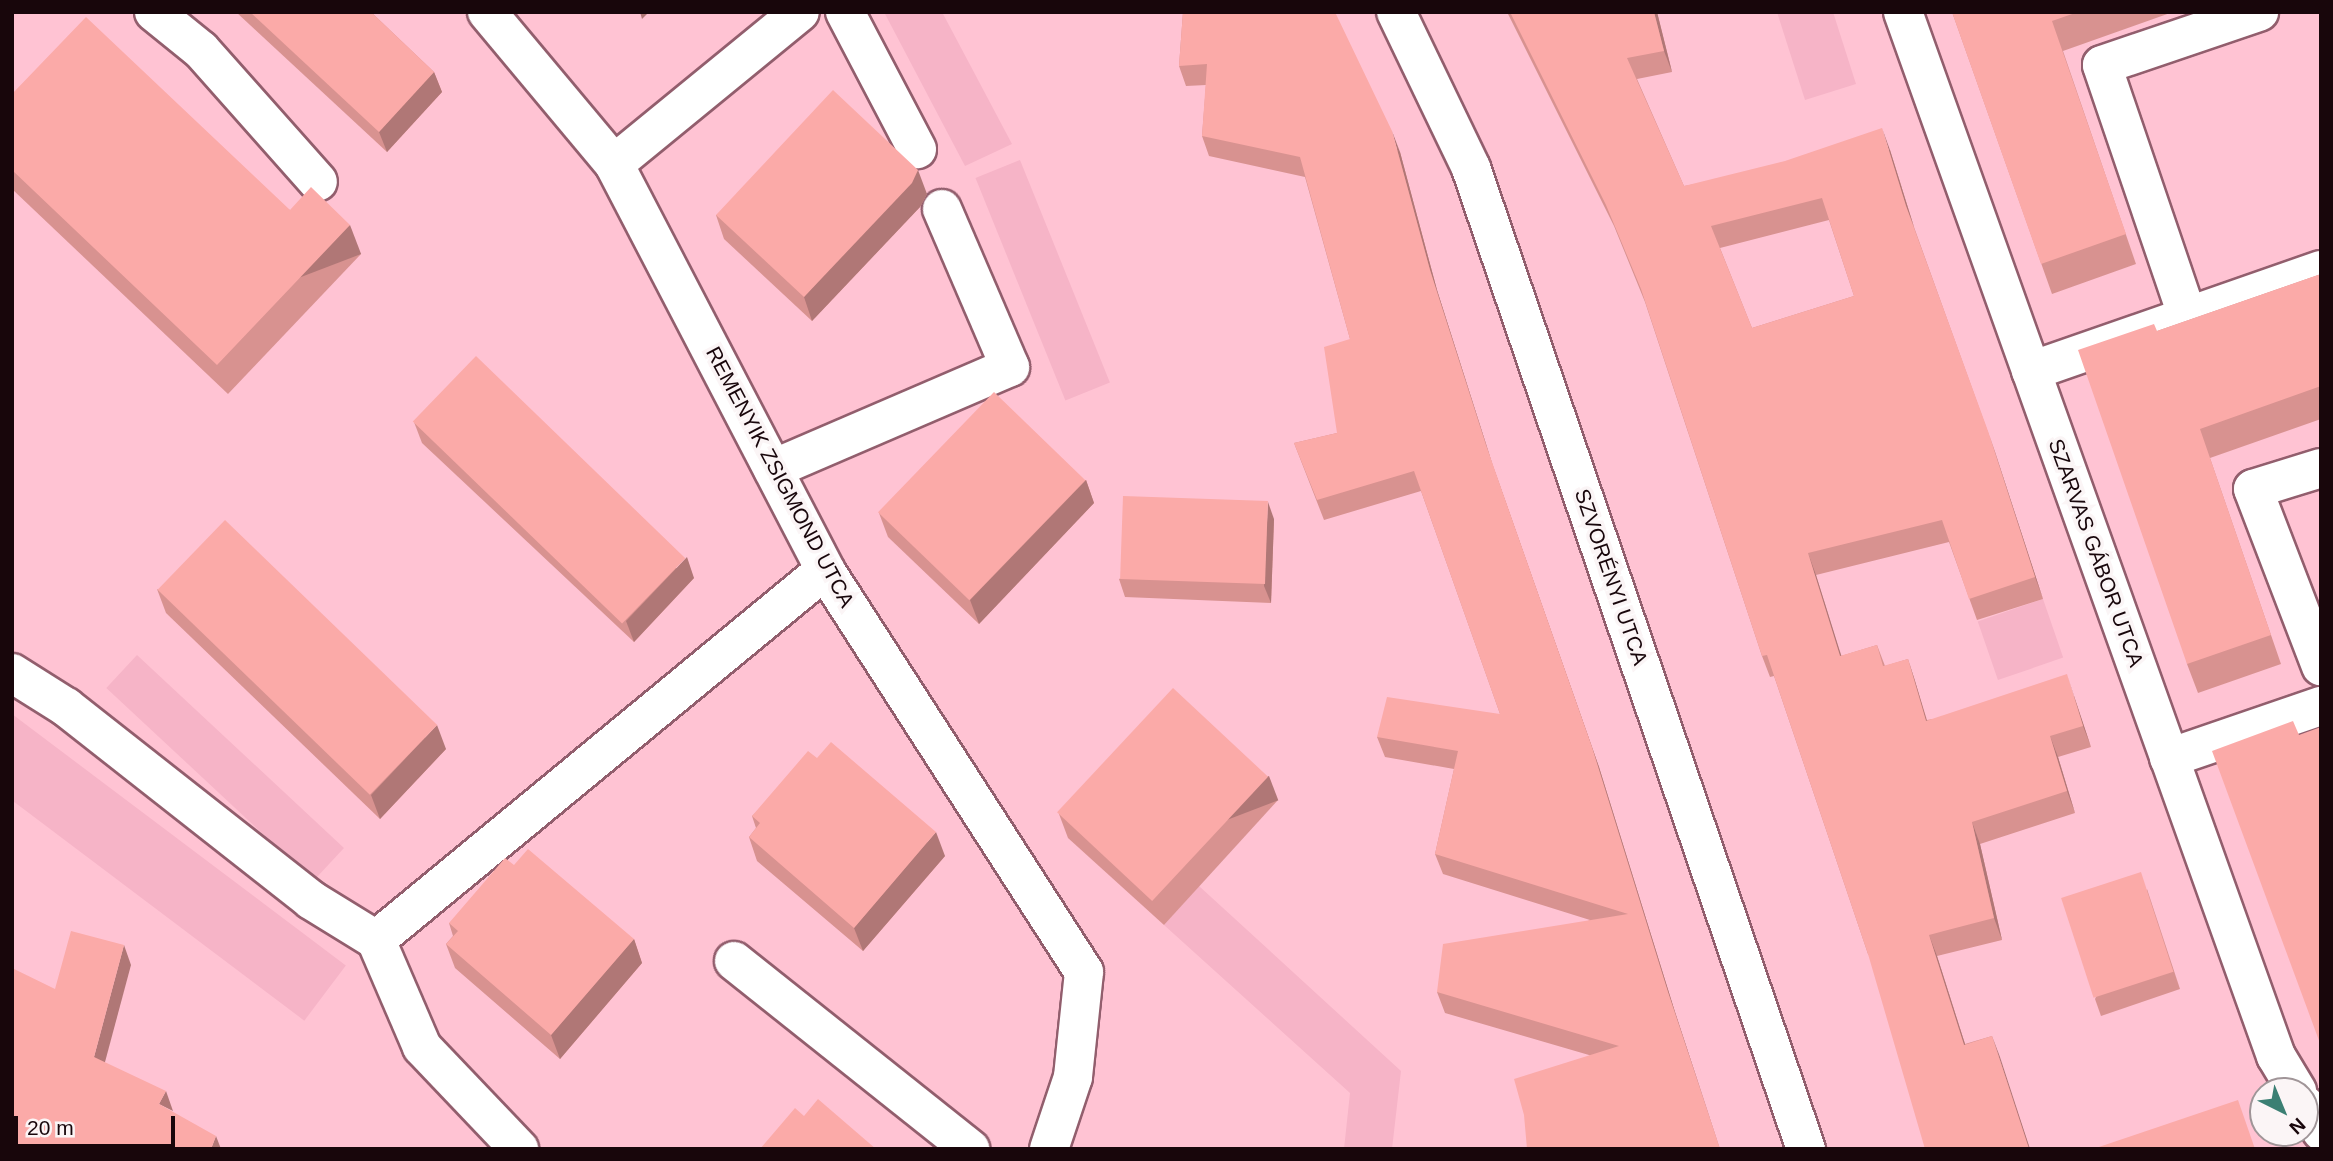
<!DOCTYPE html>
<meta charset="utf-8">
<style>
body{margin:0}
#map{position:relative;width:2333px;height:1161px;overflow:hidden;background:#ffc3d3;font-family:Helvetica,sans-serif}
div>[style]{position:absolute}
.built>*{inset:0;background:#f6b4c7;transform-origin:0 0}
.roads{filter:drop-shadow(2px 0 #925e6d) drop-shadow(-2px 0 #925e6d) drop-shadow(0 2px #925e6d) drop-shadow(0 -2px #925e6d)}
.minor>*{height:38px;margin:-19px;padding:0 19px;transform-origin:19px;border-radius:19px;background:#fff}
.wall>*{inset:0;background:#d89290}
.shaded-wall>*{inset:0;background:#b07776;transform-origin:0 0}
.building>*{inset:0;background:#fbaaa8;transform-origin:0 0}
span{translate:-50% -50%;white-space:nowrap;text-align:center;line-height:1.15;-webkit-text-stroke:7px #fbf5f6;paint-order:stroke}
.street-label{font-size:21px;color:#18060b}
.frame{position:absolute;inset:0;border:14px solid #18060b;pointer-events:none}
.north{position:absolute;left:2249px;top:1077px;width:70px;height:70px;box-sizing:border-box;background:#fbf5f6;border:2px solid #a09598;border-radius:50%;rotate:137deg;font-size:19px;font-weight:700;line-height:28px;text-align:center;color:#18060b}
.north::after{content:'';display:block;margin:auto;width:24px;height:32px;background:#3b7f73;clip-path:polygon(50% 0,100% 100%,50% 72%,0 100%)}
.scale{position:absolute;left:14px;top:1116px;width:161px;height:32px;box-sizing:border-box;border:4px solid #18060b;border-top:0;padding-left:9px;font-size:21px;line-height:24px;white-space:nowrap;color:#18060b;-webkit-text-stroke:5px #fbf5f6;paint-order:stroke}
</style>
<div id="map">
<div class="built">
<div style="clip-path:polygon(884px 12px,942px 12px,1012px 144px,965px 166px)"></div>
<div style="clip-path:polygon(1777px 12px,1833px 12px,1856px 84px,1805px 100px)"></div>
<div style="left:1020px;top:160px;width:240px;height:48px;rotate:68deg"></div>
<div style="left:2043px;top:599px;width:62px;height:69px;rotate:71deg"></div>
<div style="left:137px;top:655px;width:283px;height:45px;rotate:43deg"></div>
<div style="left:12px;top:714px;width:418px;height:69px;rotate:37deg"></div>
<div style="clip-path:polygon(1199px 886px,1401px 1071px,1392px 1149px,1344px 1149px,1350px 1093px,1164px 925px)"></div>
</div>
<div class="roads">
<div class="minor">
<div style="left:154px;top:12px;width:60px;rotate:39deg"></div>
<div style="left:201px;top:50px;width:176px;rotate:48.4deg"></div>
<div style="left:487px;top:12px;width:198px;rotate:50.1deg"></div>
<div style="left:614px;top:164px;width:458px;rotate:62.5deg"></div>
<div style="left:825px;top:570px;width:478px;rotate:57.2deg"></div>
<div style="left:1084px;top:972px;width:106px;rotate:96deg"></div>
<div style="left:1073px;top:1077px;width:76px;rotate:108.4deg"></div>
<div style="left:845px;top:12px;width:155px;rotate:62.3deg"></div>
<div style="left:1396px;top:12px;width:173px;rotate:64.3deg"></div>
<div style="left:1471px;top:168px;width:1037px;rotate:71.15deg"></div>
<div style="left:1903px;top:12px;width:1109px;rotate:70.34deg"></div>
<div style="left:2276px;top:1056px;width:41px;rotate:59deg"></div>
<div style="left:614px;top:164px;width:240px;rotate:-39.3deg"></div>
<div style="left:2188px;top:318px;width:267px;rotate:-108.8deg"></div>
<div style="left:2102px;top:65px;width:166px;rotate:-18.7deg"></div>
<div style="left:2031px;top:371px;width:307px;rotate:-19.2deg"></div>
<div style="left:2321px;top:468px;width:71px;rotate:162.8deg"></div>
<div style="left:2253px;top:489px;width:190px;rotate:69deg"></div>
<div style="left:773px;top:469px;width:258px;rotate:-23.3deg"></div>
<div style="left:1010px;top:367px;width:172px;rotate:-113.3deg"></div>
<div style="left:12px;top:673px;width:64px;rotate:32.2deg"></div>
<div style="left:66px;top:707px;width:312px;rotate:38.2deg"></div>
<div style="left:311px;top:900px;width:76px;rotate:31.6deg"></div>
<div style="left:376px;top:940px;width:582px;rotate:-39.49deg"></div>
<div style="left:2169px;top:758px;width:161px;rotate:-18.9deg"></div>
<div style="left:376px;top:940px;width:116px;rotate:66.7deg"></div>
<div style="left:422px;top:1047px;width:141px;rotate:46.4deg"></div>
<div style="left:734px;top:961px;width:302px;rotate:38.5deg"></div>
<div style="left:2305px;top:1105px;width:31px;rotate:58deg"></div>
</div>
</div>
<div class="wall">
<div style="clip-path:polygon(236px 12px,371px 12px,434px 72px,442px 92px,387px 152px)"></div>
<div style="clip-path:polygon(1183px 12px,1400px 152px,1437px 290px,1493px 466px,1599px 767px,1675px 1012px,1720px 1149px,1589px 1055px,1445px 1013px,1437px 992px,1590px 920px,1443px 874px,1435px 854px,1454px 769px,1385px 757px,1377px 737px,1500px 714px,1421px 491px,1324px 520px,1294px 443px,1337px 433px,1350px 339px,1305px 177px,1209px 156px,1202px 136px,1206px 85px,1186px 86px,1179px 66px)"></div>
<div style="clip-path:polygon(evenodd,1507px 12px,1657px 12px,1672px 72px,1637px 79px,1684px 186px,1890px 150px,1914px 227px,1995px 452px,2043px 599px,1977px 620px,1949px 542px,1816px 575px,1841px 656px,1877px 645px,1885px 666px,1908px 659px,1915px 681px,1927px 720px,2074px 696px,2091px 747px,2058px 757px,2075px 813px,1980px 844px,2002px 940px,1937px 956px,1965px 1044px,1992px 1036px,2030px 1149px,1868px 954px,1774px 676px,1770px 677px,1762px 656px,1645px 302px,1614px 226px,1507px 12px,1829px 220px,1854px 296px,1752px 328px,1720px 248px,1829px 220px)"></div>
<div style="clip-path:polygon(1952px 12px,2173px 12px,2063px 51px,2136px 264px,2052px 294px)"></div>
<div style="clip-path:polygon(12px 94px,290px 210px,361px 254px,228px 394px,12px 189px)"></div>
<div style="clip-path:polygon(927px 194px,920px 207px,812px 321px,724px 239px,716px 215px)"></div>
<div style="clip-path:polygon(2321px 274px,2321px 419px,2210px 458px,2281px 664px,2198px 693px,2187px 664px,2157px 331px)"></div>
<div style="clip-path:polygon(414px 422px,694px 578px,634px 642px,422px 443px)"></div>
<div style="clip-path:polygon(1086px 480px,1094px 503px,979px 624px,888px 537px,879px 513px)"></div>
<div style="clip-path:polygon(1274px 519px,1271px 603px,1125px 597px,1119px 579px)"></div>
<div style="clip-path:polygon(157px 589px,446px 749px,380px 819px,166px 613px)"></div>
<div style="clip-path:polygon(817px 758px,945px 856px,863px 951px,757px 861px,749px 837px,756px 828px,752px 816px)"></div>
<div style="clip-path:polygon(1278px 800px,1164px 925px,1068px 838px,1059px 814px)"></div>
<div style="clip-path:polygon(2147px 889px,2180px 989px,2101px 1016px,2095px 999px)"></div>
<div style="clip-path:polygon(449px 923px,634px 939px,642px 963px,560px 1059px,455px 968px,446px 944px,453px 936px)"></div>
</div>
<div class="shaded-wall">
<div style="clip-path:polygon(640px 12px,649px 12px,642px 19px)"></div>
<div style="clip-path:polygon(1654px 12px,1657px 12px,1672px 72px,1664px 51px)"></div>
<div style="clip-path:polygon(434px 72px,442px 92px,387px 152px,379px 132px)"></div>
<div style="clip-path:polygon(1882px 128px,1890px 150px,1914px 227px,1906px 206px)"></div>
<div style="clip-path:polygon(1392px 131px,1400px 152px,1437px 290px,1493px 466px,1599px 767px,1675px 1012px,1720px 1149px,1486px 445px,1430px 270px)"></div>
<div style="clip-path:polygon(918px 170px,927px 194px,920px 207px,812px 321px,804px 297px)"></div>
<div style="left:350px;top:225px;width:31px;height:193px;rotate:69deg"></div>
<div style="clip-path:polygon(1988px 431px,1995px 452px,2043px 599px,2035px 577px)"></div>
<div style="clip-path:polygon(1086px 480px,1094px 503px,979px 624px,970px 600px)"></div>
<div style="clip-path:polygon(1268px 502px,1274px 519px,1271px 603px,1264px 586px)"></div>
<div style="clip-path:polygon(1808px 553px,1816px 575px,1848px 677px,1840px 656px)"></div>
<div style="clip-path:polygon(687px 557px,694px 578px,634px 642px,626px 621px)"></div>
<div style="clip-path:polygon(1908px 659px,1915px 681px,1933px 742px,1926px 721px)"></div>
<div style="clip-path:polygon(2067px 674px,2074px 696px,2091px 747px,2083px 726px)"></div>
<div style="clip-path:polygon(437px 725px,446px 749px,380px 819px,371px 795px)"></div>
<div style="clip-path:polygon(2050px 736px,2058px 757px,2075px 813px,2067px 791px)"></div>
<div style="left:1269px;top:776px;width:26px;height:169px;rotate:69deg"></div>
<div style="clip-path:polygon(1972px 822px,1980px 844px,2002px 940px,1994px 918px)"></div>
<div style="clip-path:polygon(936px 832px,945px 856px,863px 951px,854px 928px)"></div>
<div style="clip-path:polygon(1929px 935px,1937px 956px,1972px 1066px,1964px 1045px)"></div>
<div style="clip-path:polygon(634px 939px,642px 963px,560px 1059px,551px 1035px)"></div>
<div style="clip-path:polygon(124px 945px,131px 965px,101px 1077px,94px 1057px)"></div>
<div style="clip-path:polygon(1992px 1036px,2000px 1057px,2030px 1149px,2029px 1149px)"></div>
<div style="clip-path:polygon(166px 1091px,173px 1111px,159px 1104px)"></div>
<div style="clip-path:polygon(216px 1136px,221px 1149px,211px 1149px)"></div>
</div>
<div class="building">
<div style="clip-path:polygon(250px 12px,371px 12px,434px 72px,379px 132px)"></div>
<div style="clip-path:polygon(1183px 12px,1335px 12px,1392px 131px,1430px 270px,1486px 445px,1592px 747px,1668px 992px,1720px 1149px,1527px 1149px,1524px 1115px,1514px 1079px,1619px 1046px,1437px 992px,1443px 944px,1628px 914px,1435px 854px,1458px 751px,1377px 737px,1387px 697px,1500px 714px,1414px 471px,1317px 500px,1294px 443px,1337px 433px,1324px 347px,1350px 339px,1300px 157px,1202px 136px,1207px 64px,1179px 66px)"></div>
<div style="clip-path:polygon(evenodd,1510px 12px,1654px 12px,1664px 51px,1627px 58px,1684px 186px,1785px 161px,1882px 128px,1906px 206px,1988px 431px,2035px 577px,1969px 599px,1942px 520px,1808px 553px,1840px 656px,1877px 645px,1883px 666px,1908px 659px,1926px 721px,2067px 674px,2083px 726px,2050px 736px,2067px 791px,1972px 822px,1994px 918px,1929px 935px,1964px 1045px,1992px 1036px,2029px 1149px,1925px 1149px,1868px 954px,1767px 655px,1762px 656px,1641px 289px,1606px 205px,1510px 12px,1822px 198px,1854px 296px,1752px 328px,1711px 226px,1822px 198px)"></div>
<div style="clip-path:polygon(1952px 12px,2078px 12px,2052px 21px,2126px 234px,2041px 264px)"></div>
<div style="clip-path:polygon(86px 17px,290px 210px,311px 187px,350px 225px,217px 365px,12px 170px,12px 94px)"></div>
<div style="clip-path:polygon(833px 90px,918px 170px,912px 183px,804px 297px,716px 215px)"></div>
<div style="clip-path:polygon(2321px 274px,2321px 386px,2200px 429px,2271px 635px,2187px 664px,2078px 350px,2154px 324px,2157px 331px)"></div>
<div style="left:476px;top:356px;width:291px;height:91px;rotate:44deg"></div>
<div style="left:994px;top:392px;width:127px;height:167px;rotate:44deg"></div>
<div style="left:1123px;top:496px;width:145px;height:83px;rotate:2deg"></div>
<div style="left:225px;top:520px;width:295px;height:97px;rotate:44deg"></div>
<div style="left:1173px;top:688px;width:130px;height:170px;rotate:43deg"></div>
<div style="clip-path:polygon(2293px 721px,2299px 735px,2321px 727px,2321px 1046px,2212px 751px)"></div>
<div style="clip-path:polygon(831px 742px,936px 832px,854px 928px,749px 837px,760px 823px,752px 816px,808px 751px,817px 758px)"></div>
<div style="clip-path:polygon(528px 849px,634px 939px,551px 1035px,446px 944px,458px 931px,449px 923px,505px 858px,514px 865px)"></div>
<div style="left:2141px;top:872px;width:105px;height:84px;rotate:72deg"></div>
<div style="clip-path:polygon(71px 931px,124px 945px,94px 1057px,166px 1091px,159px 1104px,216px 1136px,211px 1149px,12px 1149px,12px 968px,55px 989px)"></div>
<div style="clip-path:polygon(818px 1099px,876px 1149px,760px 1149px,795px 1108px,804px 1116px)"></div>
<div style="clip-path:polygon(2238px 1100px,2255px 1149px,2093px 1149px)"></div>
</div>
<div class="street-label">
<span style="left:780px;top:477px;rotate:62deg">REMENYIK ZSIGMOND UTCA</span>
<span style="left:2096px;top:553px;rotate:70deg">SZARVAS GÁBOR UTCA</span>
<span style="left:1611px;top:577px;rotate:71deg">SZVORÉNYI UTCA</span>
</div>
<div class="frame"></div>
<div class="north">N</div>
<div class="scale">20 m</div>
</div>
